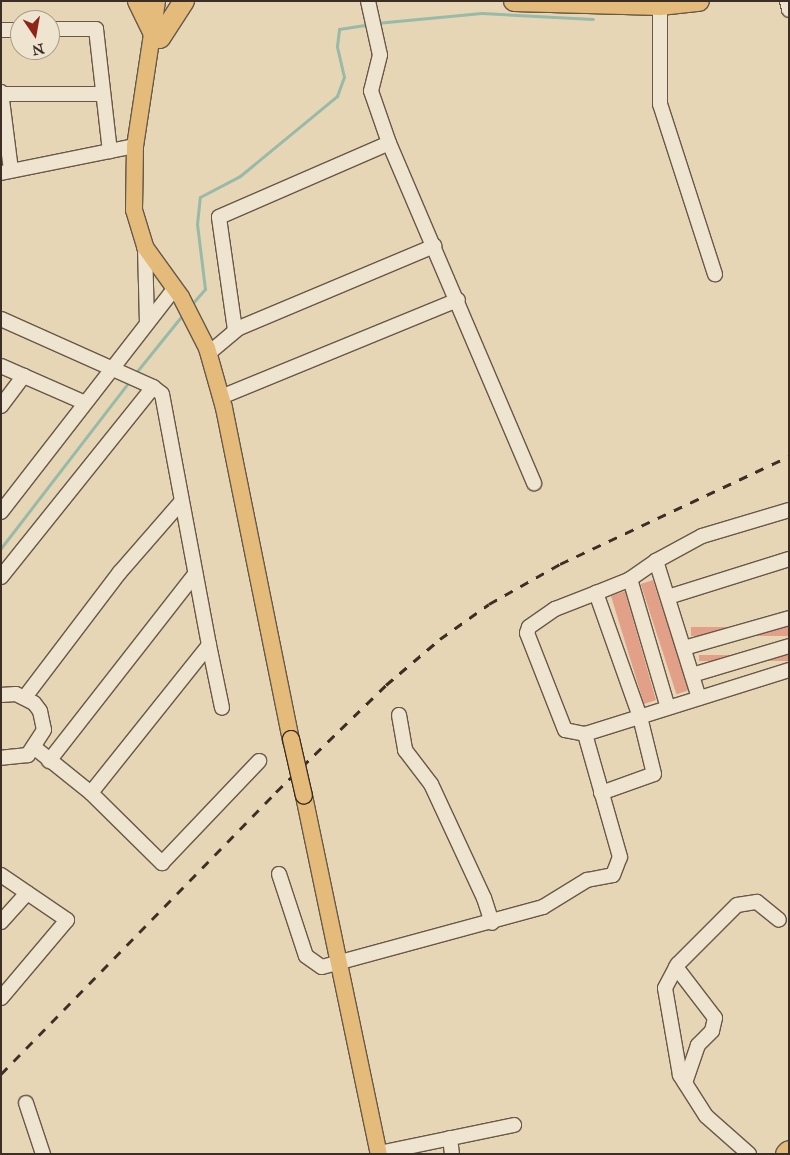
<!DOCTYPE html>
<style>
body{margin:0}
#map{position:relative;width:790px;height:1155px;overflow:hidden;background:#e7d6b5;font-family:"IM FELL Great Primer",serif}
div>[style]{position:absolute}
.stream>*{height:3px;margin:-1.5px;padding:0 1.5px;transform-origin:1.5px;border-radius:1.5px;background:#98baa8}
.building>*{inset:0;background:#e3a089;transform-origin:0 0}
.roads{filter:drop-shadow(1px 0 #675848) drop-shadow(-1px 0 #675848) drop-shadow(0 1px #675848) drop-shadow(0 -1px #675848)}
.minor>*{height:14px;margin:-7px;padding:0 7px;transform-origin:7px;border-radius:7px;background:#efe4cf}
.major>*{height:16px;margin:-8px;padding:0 8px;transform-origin:8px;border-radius:8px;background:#e4bb7a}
.highway>*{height:20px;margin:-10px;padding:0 10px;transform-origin:10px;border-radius:10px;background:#e4bb7a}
.rail>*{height:3px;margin-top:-1.5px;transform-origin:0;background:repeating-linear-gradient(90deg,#3c2e24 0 9px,transparent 0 18px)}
.bridges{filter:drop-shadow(1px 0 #3c2e24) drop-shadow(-1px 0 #3c2e24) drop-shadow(0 1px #3c2e24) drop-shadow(0 -1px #3c2e24)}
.major-bridge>*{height:16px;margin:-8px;padding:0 8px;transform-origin:8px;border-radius:8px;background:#e4bb7a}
span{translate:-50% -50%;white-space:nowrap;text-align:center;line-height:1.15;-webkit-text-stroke:4.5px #efe4cf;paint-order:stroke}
.frame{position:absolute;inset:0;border:2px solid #3c2e24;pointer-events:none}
.north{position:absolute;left:10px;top:10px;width:50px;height:50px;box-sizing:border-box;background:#efe4cf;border:1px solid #a79b8b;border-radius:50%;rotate:168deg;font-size:14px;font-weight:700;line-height:20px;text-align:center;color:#3c2e24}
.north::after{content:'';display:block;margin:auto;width:18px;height:22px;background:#8f2418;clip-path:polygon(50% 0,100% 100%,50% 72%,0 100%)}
</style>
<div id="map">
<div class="stream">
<div style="left:376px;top:23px;width:106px;rotate:-5.4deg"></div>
<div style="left:482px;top:13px;width:111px;rotate:3.1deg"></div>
<div style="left:191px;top:305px;width:21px;rotate:-49deg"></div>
<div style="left:205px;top:289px;width:65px;rotate:-97deg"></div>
<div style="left:197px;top:224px;width:27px;rotate:-84deg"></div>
<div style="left:200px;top:197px;width:45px;rotate:-27.7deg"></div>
<div style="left:240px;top:176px;width:126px;rotate:-39.5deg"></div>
<div style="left:337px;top:96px;width:20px;rotate:-70deg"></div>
<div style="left:344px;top:77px;width:32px;rotate:-103deg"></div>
<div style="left:337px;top:46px;width:17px;rotate:-83deg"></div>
<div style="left:339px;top:29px;width:31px;rotate:-9deg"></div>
<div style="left:134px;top:375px;width:80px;rotate:-51.1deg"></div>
<div style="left:1px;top:548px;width:210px;rotate:-52.4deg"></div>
</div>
<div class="building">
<div style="left:653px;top:580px;width:116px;height:13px;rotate:72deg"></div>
<div style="clip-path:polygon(625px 591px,656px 700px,644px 704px,611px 596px)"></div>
<div style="left:789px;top:627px;width:9px;height:98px;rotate:90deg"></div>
<div style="left:789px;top:655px;width:6px;height:90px;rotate:90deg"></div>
</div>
<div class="roads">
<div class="minor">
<div style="left:368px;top:1px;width:55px;rotate:77.5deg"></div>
<div style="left:380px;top:55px;width:37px;rotate:104deg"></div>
<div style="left:371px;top:91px;width:55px;rotate:70.9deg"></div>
<div style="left:389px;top:143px;width:370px;rotate:66.9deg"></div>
<div style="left:787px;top:1px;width:9px;rotate:77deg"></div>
<div style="left:660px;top:5px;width:99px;rotate:90deg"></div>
<div style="left:660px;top:104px;width:179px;rotate:72.1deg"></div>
<div style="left:50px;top:29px;width:46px"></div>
<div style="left:96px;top:29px;width:123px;rotate:83.5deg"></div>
<div style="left:1px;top:30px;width:19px"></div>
<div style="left:1px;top:92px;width:79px;rotate:82.7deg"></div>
<div style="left:1px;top:94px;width:102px"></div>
<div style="left:1px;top:173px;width:137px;rotate:-11.4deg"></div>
<div style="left:145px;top:247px;width:76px;rotate:88.5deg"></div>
<div style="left:1px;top:319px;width:167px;rotate:24.1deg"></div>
<div style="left:235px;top:330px;width:114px;rotate:-98.1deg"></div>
<div style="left:219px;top:217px;width:185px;rotate:-23.5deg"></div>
<div style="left:209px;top:353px;width:39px;rotate:-40deg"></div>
<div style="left:239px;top:328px;width:212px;rotate:-22.8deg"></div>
<div style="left:1px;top:366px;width:90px;rotate:23.7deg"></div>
<div style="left:221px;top:397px;width:256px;rotate:-22.3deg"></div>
<div style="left:1px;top:406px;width:38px;rotate:-53deg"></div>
<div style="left:1px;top:512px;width:282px;rotate:-52.2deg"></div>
<div style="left:656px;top:561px;width:32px;rotate:145deg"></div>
<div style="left:630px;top:579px;width:134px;rotate:73.6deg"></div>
<div style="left:1px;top:577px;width:243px;rotate:-51.3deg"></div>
<div style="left:153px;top:387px;width:11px;rotate:38deg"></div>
<div style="left:162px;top:394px;width:255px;rotate:79.4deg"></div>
<div style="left:209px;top:645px;width:189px;rotate:128.6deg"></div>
<div style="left:668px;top:597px;width:127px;rotate:-17.4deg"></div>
<div style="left:209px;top:645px;width:64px;rotate:78.3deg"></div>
<div style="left:684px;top:648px;width:109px;rotate:-15.9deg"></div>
<div style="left:692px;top:675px;width:101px;rotate:-16.6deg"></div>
<div style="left:1px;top:695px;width:15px;rotate:-4deg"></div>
<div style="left:16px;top:694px;width:20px;rotate:27deg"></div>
<div style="left:34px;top:703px;width:10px;rotate:53deg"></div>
<div style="left:40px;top:711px;width:19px;rotate:78deg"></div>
<div style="left:44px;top:730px;width:30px;rotate:123deg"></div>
<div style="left:28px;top:755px;width:27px;rotate:174deg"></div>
<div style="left:25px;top:697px;width:157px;rotate:-52.8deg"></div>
<div style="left:120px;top:572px;width:93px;rotate:-48.9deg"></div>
<div style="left:699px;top:698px;width:144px;rotate:-107.4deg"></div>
<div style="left:656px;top:561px;width:52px;rotate:-28.5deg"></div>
<div style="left:702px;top:536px;width:91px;rotate:-16.6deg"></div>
<div style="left:399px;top:715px;width:36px;rotate:80deg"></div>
<div style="left:405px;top:750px;width:43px;rotate:52.6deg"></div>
<div style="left:431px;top:784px;width:126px;rotate:65.1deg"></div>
<div style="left:484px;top:898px;width:26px;rotate:72deg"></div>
<div style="left:585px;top:734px;width:20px;rotate:-169deg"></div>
<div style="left:565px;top:730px;width:104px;rotate:-111.4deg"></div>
<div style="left:527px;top:633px;width:6px;rotate:-72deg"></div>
<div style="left:529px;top:627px;width:32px;rotate:-35deg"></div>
<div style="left:555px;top:609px;width:44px;rotate:-21.3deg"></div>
<div style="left:35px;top:748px;width:72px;rotate:38.8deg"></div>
<div style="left:91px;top:793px;width:100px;rotate:44.6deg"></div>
<div style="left:162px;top:863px;width:141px;rotate:-46.4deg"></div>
<div style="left:49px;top:761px;width:237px;rotate:-52deg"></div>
<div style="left:601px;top:793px;width:56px;rotate:-19.7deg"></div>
<div style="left:654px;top:774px;width:59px;rotate:-103.8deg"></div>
<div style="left:640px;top:717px;width:132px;rotate:-109.5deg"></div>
<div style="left:596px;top:593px;width:37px;rotate:-22deg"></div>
<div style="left:279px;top:874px;width:86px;rotate:71.8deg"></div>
<div style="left:306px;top:956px;width:19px;rotate:35deg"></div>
<div style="left:322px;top:967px;width:229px;rotate:-15.2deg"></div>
<div style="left:543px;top:907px;width:52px;rotate:-31.5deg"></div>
<div style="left:587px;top:880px;width:26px;rotate:-11deg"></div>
<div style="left:613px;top:875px;width:19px;rotate:-69deg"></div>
<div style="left:620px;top:857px;width:128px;rotate:-105.9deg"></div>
<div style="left:585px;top:734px;width:214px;rotate:-17.4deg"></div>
<div style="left:1px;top:875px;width:80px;rotate:34.3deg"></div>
<div style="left:67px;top:920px;width:102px;rotate:130.2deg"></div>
<div style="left:1px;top:922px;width:39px;rotate:-48deg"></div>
<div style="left:676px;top:967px;width:64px;rotate:52.6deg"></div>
<div style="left:715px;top:1018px;width:13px;rotate:103deg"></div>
<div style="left:712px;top:1031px;width:20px;rotate:135deg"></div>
<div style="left:698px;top:1045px;width:40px;rotate:108.9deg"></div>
<div style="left:26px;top:1103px;width:54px;rotate:71.6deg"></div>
<div style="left:450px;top:1138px;width:16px;rotate:83deg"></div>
<div style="left:379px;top:1153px;width:138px;rotate:-11.7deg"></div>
<div style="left:749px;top:1154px;width:57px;rotate:-138.5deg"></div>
<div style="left:706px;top:1116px;width:49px;rotate:-122.4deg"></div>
<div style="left:680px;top:1075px;width:88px;rotate:-99.8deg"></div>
<div style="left:665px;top:988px;width:27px;rotate:-62deg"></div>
<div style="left:678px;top:964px;width:83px;rotate:-45deg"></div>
<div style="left:737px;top:905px;width:20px;rotate:-9deg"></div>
<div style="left:757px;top:902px;width:28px;rotate:39deg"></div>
</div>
<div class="major">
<div style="left:157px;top:1px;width:147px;rotate:98.6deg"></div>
<div style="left:135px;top:146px;width:64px;rotate:90.9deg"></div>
<div style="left:134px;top:210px;width:39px;rotate:73deg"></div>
<div style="left:145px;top:247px;width:62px;rotate:54.2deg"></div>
<div style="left:181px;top:297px;width:57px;rotate:63deg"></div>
<div style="left:207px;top:348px;width:62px;rotate:74.2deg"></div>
<div style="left:224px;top:408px;width:338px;rotate:78.6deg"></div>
<div style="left:304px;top:796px;width:366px;rotate:78.2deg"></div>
</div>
<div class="highway">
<div style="left:138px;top:1px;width:37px;rotate:64deg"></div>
<div style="left:514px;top:1px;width:146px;rotate:1.6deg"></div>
<div style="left:660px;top:5px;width:39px;rotate:-6deg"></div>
<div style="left:160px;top:38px;width:44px;rotate:-57deg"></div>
<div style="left:786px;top:1154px;width:4px;rotate:-45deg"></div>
</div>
</div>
<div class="rail">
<div style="left:1px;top:1074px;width:394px;rotate:-45.7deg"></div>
<div style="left:276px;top:792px;width:153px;rotate:-44.2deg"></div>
<div style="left:386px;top:685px;width:71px;rotate:-40.4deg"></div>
<div style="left:440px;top:639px;width:60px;rotate:-35.5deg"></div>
<div style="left:489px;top:604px;width:81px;rotate:-29.4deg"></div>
<div style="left:560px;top:564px;width:253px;rotate:-25.2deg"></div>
</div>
<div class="bridges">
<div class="major-bridge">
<div style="left:291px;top:739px;width:58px;rotate:77.2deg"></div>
</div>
</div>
<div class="frame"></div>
<div class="north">N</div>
</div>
